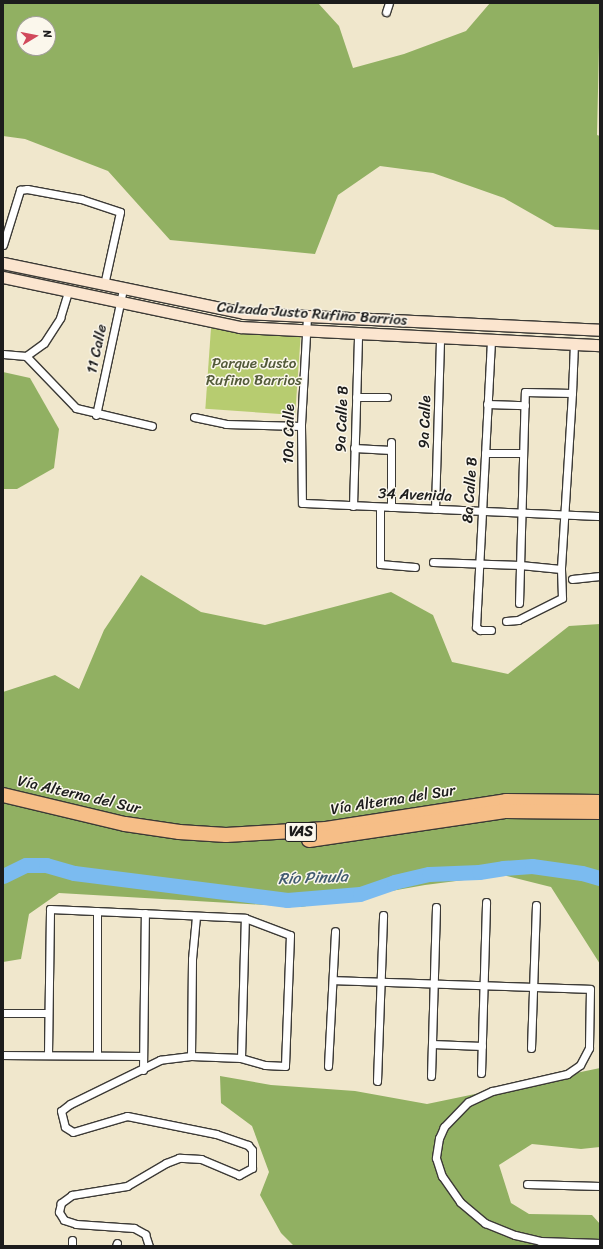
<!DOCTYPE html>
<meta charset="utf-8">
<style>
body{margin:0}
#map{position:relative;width:603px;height:1249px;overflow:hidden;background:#f0e7cc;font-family:Sriracha,sans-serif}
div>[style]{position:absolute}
.green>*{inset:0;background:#b7cc70;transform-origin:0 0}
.forest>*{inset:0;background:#91b062}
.river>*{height:15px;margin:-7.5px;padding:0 7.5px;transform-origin:7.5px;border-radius:7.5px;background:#7bbbf0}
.roads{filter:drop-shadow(1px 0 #3c3a36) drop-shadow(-1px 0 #3c3a36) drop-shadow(0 1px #3c3a36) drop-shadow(0 -1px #3c3a36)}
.street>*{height:7px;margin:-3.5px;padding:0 3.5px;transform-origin:3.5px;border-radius:3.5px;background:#fff}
.secondary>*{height:11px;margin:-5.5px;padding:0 5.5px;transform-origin:5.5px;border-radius:5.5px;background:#fbe5cf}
.highway>*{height:14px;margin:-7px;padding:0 7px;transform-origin:7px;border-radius:7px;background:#f6be87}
span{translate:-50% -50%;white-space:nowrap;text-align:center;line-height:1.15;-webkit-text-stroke:3px #fbf7ec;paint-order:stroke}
.shield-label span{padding:1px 3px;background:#fbf7ec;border:1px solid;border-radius:3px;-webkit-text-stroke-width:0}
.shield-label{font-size:14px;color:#1c1c1c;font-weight:700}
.street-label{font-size:15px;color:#1c1c1c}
.park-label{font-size:15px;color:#525a39}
.water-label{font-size:16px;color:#425c71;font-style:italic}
.frame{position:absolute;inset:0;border:4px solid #1c1c1c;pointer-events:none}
.north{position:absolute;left:16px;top:16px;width:40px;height:40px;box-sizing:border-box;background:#fbf7ec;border:1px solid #a29f99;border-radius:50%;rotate:80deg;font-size:11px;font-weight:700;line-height:16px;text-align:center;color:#1c1c1c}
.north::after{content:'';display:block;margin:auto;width:14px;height:18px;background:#d1495b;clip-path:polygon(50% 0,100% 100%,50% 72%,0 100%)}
</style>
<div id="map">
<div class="green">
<div style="left:211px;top:328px;width:90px;height:81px;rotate:4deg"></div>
</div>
<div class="forest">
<div style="clip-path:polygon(evenodd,3px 3px,318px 3px,339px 26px,353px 68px,404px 54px,466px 31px,490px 3px,600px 3px,597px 135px,600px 136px,600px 230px,555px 227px,504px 198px,433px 173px,380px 166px,338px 195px,315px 254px,170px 240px,108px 171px,25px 139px,3px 136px,3px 3px,24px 24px,48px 24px,48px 48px,24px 48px,24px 24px)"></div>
<div style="clip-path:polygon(3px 372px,30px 378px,59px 429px,54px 468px,17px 489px,3px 489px)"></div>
<div style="clip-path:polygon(141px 575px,201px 612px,265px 625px,391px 592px,433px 615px,452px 662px,508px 674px,569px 626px,600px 624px,600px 964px,551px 887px,503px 875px,425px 885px,301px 907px,59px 893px,29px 914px,21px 959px,3px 962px,3px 692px,55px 675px,79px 689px,104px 630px)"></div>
<div style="clip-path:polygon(600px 1068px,600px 1147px,581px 1149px,532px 1144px,499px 1165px,511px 1203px,529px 1214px,592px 1215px,600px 1224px,600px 1246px,294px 1246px,281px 1233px,260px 1195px,269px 1172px,252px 1126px,221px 1103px,220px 1076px,271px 1085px,355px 1091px,427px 1104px)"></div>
</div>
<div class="river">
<div style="left:3px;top:876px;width:25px;rotate:-26deg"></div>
<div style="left:26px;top:865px;width:20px"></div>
<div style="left:46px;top:865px;width:29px;rotate:16deg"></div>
<div style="left:74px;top:873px;width:215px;rotate:7.2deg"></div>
<div style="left:287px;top:900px;width:73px;rotate:-4.7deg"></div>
<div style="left:360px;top:894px;width:36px;rotate:-19deg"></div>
<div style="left:394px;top:882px;width:36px;rotate:-13deg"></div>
<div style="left:429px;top:874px;width:50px;rotate:-2.3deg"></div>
<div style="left:479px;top:872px;width:24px;rotate:-9deg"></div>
<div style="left:503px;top:868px;width:29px;rotate:-4deg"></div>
<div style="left:532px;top:866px;width:50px;rotate:8deg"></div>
<div style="left:582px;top:873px;width:19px;rotate:16deg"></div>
</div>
<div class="roads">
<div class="street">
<div style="left:386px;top:12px;width:9px;rotate:-72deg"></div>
<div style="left:3px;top:245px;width:58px;rotate:-72.8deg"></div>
<div style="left:20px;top:190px;width:7px;rotate:-8deg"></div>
<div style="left:27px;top:189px;width:55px;rotate:10.5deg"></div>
<div style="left:81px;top:199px;width:41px;rotate:18.4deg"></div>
<div style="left:120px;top:212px;width:75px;rotate:102.4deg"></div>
<div style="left:307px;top:317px;width:109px;rotate:93.2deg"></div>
<div style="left:301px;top:426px;width:77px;rotate:89.3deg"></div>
<div style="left:302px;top:503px;width:298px;rotate:2.5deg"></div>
<div style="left:3px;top:354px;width:23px;rotate:5deg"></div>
<div style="left:26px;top:356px;width:72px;rotate:46.1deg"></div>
<div style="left:76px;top:408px;width:78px;rotate:13.3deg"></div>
<div style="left:26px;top:356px;width:22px;rotate:-36deg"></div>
<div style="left:44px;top:343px;width:30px;rotate:-57deg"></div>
<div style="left:60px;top:318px;width:27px;rotate:-73deg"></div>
<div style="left:572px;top:393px;width:49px;rotate:-87.7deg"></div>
<div style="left:356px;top:397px;width:31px"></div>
<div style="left:487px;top:404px;width:38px;rotate:2deg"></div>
<div style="left:96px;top:415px;width:129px;rotate:-77.9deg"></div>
<div style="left:194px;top:417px;width:33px;rotate:12deg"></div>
<div style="left:226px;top:424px;width:75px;rotate:1.5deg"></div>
<div style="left:391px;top:442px;width:65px;rotate:90deg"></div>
<div style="left:354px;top:448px;width:37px;rotate:3deg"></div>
<div style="left:485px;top:453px;width:38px"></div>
<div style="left:353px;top:506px;width:173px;rotate:-88.3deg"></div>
<div style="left:380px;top:507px;width:57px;rotate:90deg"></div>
<div style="left:380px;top:564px;width:35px;rotate:5deg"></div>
<div style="left:435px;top:509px;width:172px;rotate:-88.3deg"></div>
<div style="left:433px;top:562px;width:87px;rotate:2deg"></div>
<div style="left:520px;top:565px;width:41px;rotate:5.6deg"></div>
<div style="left:561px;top:569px;width:29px;rotate:88deg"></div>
<div style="left:562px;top:598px;width:49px;rotate:153.4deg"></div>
<div style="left:518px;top:620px;width:12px;rotate:175deg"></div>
<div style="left:572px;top:579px;width:28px;rotate:-6deg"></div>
<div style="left:519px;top:603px;width:211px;rotate:-88.4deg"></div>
<div style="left:525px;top:392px;width:47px;rotate:1.2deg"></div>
<div style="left:572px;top:393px;width:176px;rotate:93.6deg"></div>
<div style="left:491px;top:630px;width:11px;rotate:180deg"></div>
<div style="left:480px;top:630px;width:5px;rotate:-143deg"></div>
<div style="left:476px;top:627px;width:288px;rotate:-87deg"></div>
<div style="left:97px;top:911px;width:144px;rotate:90deg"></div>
<div style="left:333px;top:980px;width:257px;rotate:2deg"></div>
<div style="left:590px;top:989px;width:59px;rotate:91deg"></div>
<div style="left:589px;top:1048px;width:19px;rotate:118deg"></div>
<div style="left:580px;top:1065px;width:16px;rotate:145deg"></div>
<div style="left:567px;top:1074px;width:77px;rotate:167.2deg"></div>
<div style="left:492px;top:1091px;width:26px;rotate:155deg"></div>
<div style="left:468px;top:1102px;width:35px;rotate:134deg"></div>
<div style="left:444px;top:1127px;width:12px;rotate:114deg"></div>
<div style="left:439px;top:1138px;width:20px;rotate:99deg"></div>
<div style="left:436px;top:1158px;width:19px;rotate:72deg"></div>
<div style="left:442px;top:1176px;width:32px;rotate:55deg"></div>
<div style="left:460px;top:1202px;width:33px;rotate:40deg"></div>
<div style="left:485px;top:1223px;width:32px;rotate:22deg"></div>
<div style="left:515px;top:1235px;width:26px;rotate:13deg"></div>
<div style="left:540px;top:1241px;width:60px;rotate:1.9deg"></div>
<div style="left:3px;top:1013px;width:45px"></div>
<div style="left:432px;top:1044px;width:50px;rotate:2.3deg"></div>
<div style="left:531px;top:1048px;width:143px;rotate:-88deg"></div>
<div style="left:48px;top:1054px;width:145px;rotate:-89.2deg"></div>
<div style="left:50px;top:909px;width:195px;rotate:2.6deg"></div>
<div style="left:245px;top:918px;width:48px;rotate:20.7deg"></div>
<div style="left:290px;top:935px;width:131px;rotate:92.2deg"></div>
<div style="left:285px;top:1066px;width:20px;rotate:-177deg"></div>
<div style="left:265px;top:1065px;width:25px;rotate:-164deg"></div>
<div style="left:241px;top:1058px;width:50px;rotate:-177.7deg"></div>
<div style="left:191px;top:1056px;width:31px;rotate:173deg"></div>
<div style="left:160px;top:1060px;width:100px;rotate:153.9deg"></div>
<div style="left:70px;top:1104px;width:11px;rotate:142deg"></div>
<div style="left:61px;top:1111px;width:16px;rotate:76deg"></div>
<div style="left:65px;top:1127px;width:9px;rotate:32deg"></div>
<div style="left:73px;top:1132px;width:56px;rotate:-16.5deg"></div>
<div style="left:127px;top:1116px;width:91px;rotate:11.4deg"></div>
<div style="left:216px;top:1134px;width:34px;rotate:19deg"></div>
<div style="left:248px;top:1145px;width:6px;rotate:51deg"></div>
<div style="left:252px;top:1150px;width:18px;rotate:90deg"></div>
<div style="left:252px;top:1168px;width:15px;rotate:152deg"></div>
<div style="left:239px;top:1175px;width:41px;rotate:-157.2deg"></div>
<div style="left:201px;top:1159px;width:22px;rotate:-177deg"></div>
<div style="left:179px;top:1158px;width:14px;rotate:159deg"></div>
<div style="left:166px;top:1163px;width:45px;rotate:149.5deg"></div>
<div style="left:127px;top:1186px;width:56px;rotate:170.7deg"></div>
<div style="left:72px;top:1195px;width:14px;rotate:144deg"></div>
<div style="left:61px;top:1203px;width:9px;rotate:103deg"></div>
<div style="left:59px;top:1212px;width:9px;rotate:58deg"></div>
<div style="left:64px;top:1220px;width:13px;rotate:18deg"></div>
<div style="left:76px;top:1224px;width:58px;rotate:3.9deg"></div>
<div style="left:134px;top:1228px;width:13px;rotate:29deg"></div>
<div style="left:145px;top:1234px;width:13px;rotate:72deg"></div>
<div style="left:3px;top:1055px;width:139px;rotate:0.4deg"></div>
<div style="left:191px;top:1056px;width:97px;rotate:-89.4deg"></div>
<div style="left:192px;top:959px;width:42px;rotate:-84.6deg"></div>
<div style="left:241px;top:1058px;width:140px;rotate:-88.4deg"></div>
<div style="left:328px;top:1066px;width:135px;rotate:-87deg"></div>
<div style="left:143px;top:1070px;width:157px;rotate:-89.3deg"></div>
<div style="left:481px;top:1073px;width:171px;rotate:-88.3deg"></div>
<div style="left:431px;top:1076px;width:169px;rotate:-88.3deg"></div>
<div style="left:377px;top:1081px;width:166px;rotate:-87.9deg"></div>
<div style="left:527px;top:1184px;width:73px;rotate:1.6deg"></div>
<div style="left:72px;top:1246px;width:6px;rotate:-90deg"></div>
<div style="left:116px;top:1246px;width:3px;rotate:-72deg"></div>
</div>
<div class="secondary">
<div style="left:3px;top:263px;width:246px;rotate:11.7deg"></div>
<div style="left:244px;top:313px;width:356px;rotate:2.7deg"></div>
<div style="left:3px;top:277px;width:242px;rotate:11.9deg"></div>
<div style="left:240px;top:327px;width:360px;rotate:2.9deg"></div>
</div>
<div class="highway">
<div style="left:3px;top:795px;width:125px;rotate:13.4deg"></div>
<div style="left:125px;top:824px;width:55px;rotate:8.4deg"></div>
<div style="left:179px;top:832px;width:47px;rotate:3.7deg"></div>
<div style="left:226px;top:835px;width:100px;rotate:-3.4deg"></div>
<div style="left:326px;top:829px;width:182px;rotate:-8.8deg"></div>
<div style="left:506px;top:801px;width:94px;rotate:0.6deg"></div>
<div style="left:309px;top:840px;width:199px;rotate:-8.4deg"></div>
<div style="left:506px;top:811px;width:94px;rotate:0.6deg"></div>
</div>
</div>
<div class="shield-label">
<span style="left:301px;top:832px">VAS</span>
</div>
<div class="street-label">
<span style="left:312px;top:314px;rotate:4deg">Calzada Justo Rufino Barrios</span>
<span style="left:97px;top:349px;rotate:-78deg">11 Calle</span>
<span style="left:342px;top:419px;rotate:-88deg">9a Calle B</span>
<span style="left:425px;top:422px;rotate:-88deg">9a Calle</span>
<span style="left:289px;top:434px;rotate:-89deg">10a Calle</span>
<span style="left:470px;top:490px;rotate:-86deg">8a Calle B</span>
<span style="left:415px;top:495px;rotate:2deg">34 Avenida</span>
<span style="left:79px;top:795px;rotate:13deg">Vía Alterna del Sur</span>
<span style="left:393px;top:800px;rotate:-9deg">Vía Alterna del Sur</span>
</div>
<div class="park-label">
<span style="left:254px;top:372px">Parque Justo<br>Rufino Barrios</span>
</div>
<div class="water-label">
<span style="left:313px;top:878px;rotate:-2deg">Río Pinula</span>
</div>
<div class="frame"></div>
<div class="north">N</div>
</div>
